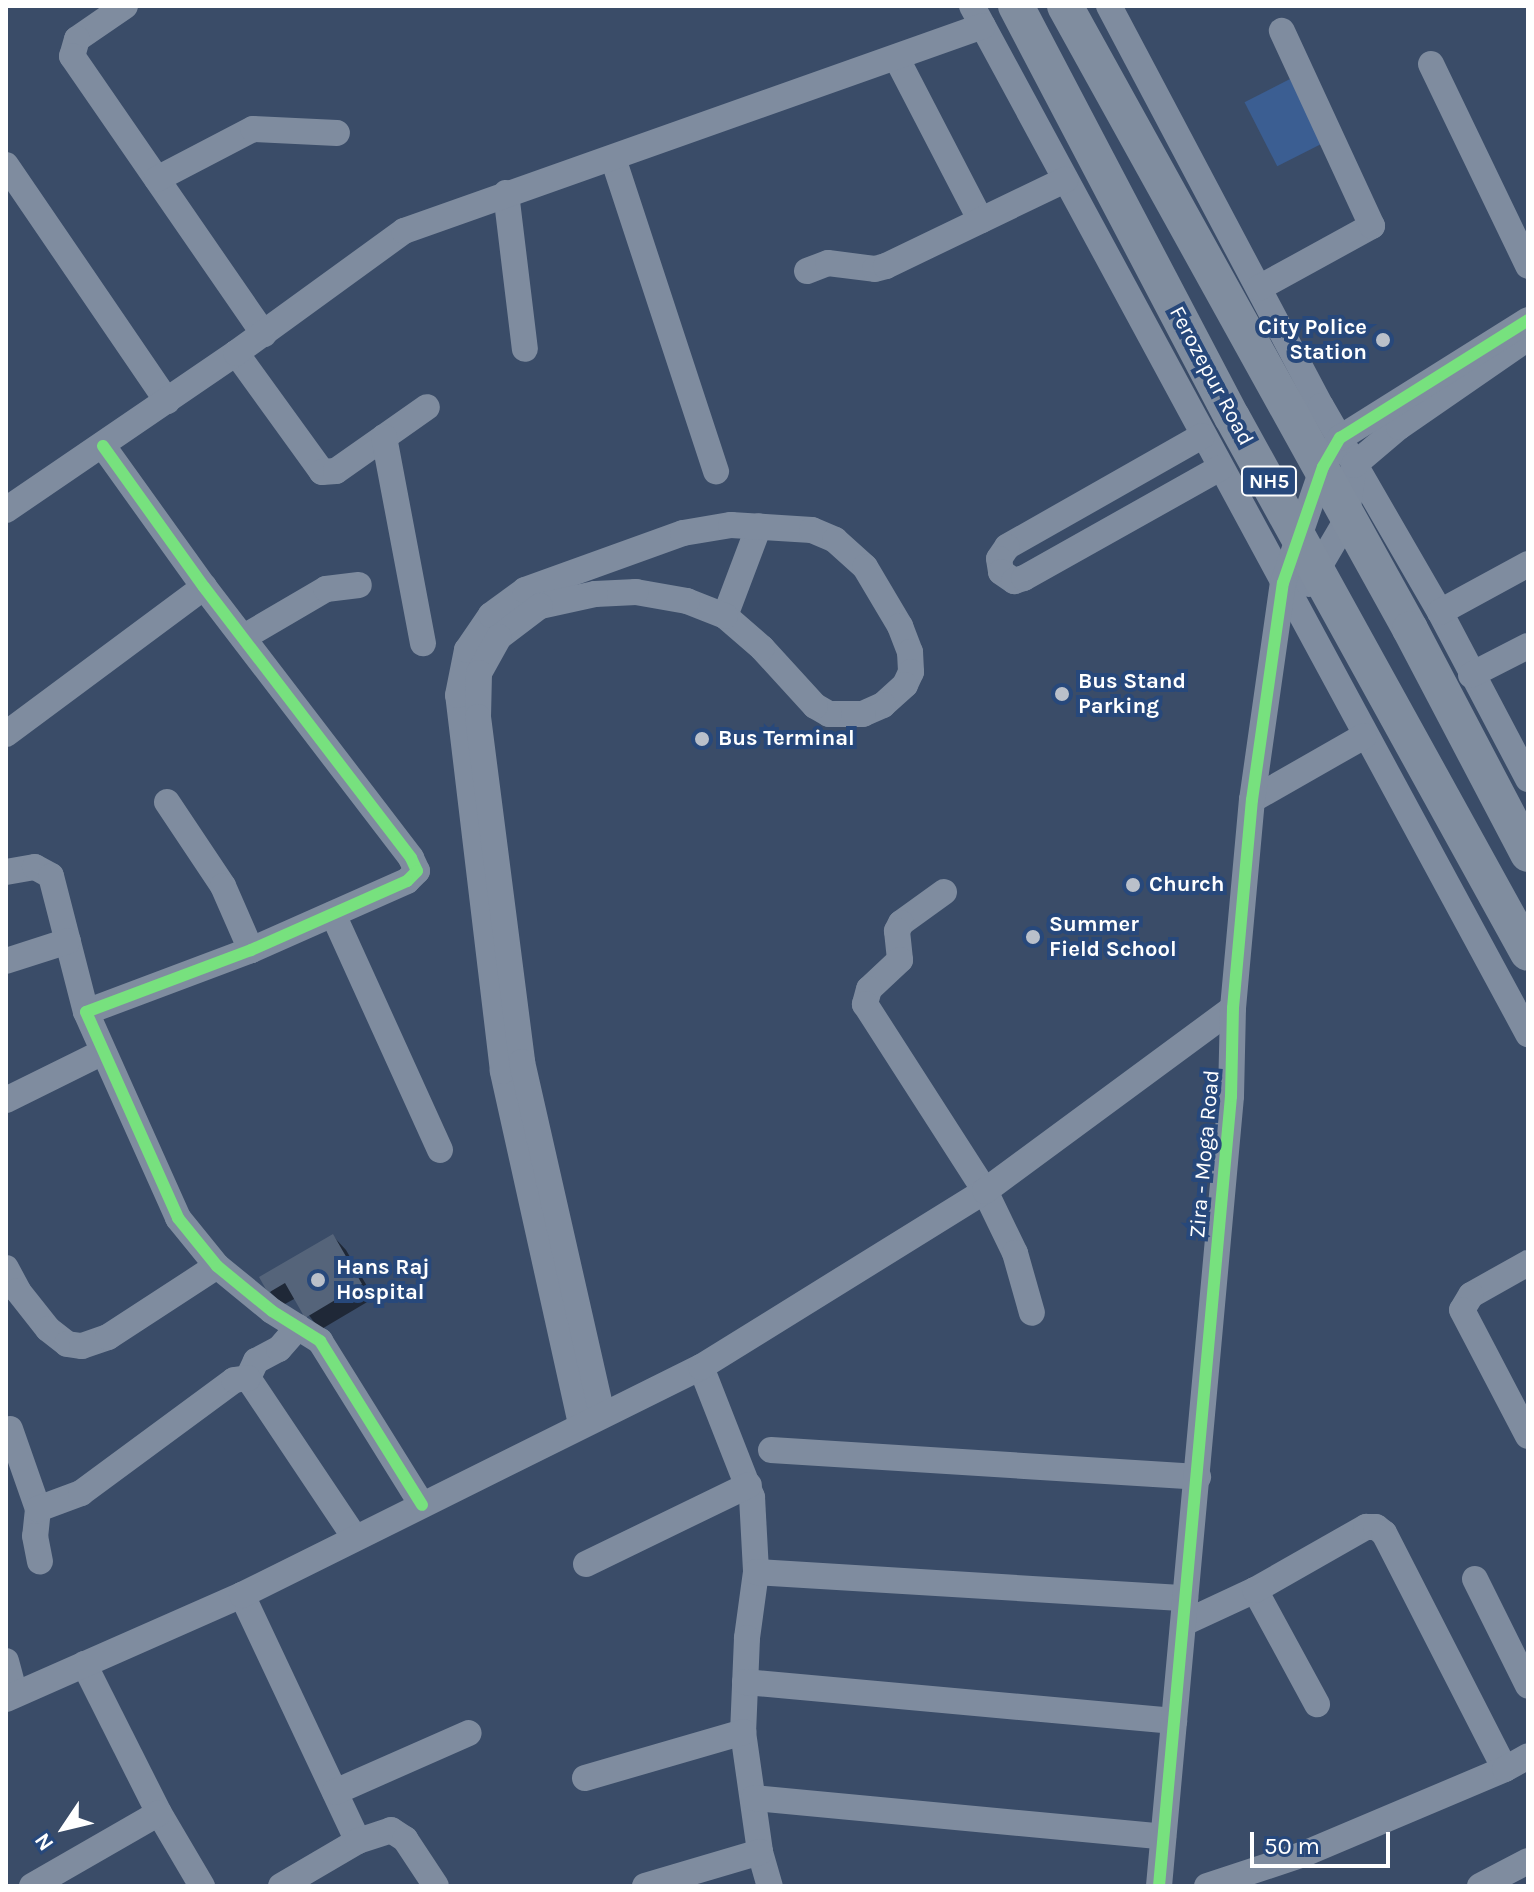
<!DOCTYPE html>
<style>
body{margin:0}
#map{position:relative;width:1534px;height:1892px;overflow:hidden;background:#3a4c68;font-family:Karla,sans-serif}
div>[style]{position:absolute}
.green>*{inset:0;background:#3b5e92;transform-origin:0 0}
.shadow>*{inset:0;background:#0007}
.building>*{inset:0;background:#55647a}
.minor>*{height:26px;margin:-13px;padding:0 13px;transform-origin:13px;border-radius:13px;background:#7f8c9f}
.highway>*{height:36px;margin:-18px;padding:0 18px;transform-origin:18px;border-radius:18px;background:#808d9f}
.cycleway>*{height:12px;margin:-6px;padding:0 6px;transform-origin:6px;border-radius:6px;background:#77e17e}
.dots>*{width:22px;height:22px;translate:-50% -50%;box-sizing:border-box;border:4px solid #27487b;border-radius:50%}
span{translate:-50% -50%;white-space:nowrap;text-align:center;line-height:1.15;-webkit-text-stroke:8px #27487b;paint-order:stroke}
.shield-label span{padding:2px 6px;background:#27487b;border:2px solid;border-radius:6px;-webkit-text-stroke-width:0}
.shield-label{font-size:20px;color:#fff;font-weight:700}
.poi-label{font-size:22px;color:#fff;font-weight:700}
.right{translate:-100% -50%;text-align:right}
.left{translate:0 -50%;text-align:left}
.street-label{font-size:22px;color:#fff}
.frame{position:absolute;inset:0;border:8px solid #fff;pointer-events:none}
.north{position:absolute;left:24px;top:1788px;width:80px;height:80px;-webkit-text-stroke:6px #27487b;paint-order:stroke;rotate:235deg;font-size:22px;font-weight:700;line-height:32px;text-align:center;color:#fff}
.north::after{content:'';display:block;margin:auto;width:28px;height:36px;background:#fff;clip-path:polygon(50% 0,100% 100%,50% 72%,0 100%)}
.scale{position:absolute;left:1250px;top:1832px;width:140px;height:36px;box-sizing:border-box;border:4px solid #fff;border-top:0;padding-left:10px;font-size:24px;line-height:28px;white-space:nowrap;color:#fff;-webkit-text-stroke:6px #27487b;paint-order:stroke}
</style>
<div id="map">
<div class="green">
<div style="left:1290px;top:79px;width:72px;height:51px;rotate:63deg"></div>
</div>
<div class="shadow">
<div style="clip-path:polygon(333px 1236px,346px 1250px,374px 1298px,320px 1330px,296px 1298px,283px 1305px,270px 1292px)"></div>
</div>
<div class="building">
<div style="clip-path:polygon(333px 1234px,362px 1284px,305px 1318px,285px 1283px,268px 1293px,259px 1277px)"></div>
</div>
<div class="minor">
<div style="left:125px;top:6px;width:58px;rotate:145.5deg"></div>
<div style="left:77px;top:39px;width:18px;rotate:106deg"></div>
<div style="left:72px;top:56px;width:338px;rotate:55.4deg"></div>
<div style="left:972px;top:6px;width:1169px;rotate:61.59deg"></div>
<div style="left:1109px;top:6px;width:453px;rotate:62.1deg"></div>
<div style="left:1321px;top:406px;width:238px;rotate:60deg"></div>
<div style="left:1440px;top:612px;width:189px;rotate:62.2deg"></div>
<div style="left:897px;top:59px;width:182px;rotate:62.6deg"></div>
<div style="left:1431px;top:64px;width:224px;rotate:64.3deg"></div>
<div style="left:613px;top:158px;width:330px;rotate:71.8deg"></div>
<div style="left:6px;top:165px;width:286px;rotate:55.7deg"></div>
<div style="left:157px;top:179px;width:108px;rotate:-27.5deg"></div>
<div style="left:253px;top:129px;width:84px;rotate:2.7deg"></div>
<div style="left:506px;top:193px;width:157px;rotate:83.1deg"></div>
<div style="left:807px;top:271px;width:22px;rotate:-21deg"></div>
<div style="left:828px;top:263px;width:47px;rotate:7.3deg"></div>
<div style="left:875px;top:269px;width:11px;rotate:-15deg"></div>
<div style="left:886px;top:266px;width:199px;rotate:-25.7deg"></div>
<div style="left:1259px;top:288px;width:129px;rotate:-28.8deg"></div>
<div style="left:1372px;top:226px;width:215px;rotate:-114.8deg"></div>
<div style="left:236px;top:353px;width:147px;rotate:54.1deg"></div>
<div style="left:322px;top:472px;width:14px;rotate:-4deg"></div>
<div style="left:336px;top:471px;width:111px;rotate:-35.1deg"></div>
<div style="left:1202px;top:436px;width:224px;rotate:150.4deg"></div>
<div style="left:1007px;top:547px;width:14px;rotate:124deg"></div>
<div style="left:999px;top:559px;width:13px;rotate:81deg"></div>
<div style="left:1001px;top:572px;width:16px;rotate:35deg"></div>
<div style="left:1014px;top:581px;width:10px;rotate:-17deg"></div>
<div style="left:1024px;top:578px;width:225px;rotate:-29.3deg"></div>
<div style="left:384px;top:437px;width:210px;rotate:79.3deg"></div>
<div style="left:103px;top:446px;width:173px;rotate:54.4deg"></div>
<div style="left:204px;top:587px;width:341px;rotate:52.6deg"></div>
<div style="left:411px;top:858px;width:14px;rotate:65deg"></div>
<div style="left:417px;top:871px;width:14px;rotate:135deg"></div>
<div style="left:407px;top:881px;width:171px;rotate:156.1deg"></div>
<div style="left:251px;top:950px;width:176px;rotate:159.4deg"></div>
<div style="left:86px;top:1012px;width:226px;rotate:65.9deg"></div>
<div style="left:178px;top:1218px;width:62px;rotate:50.9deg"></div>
<div style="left:217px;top:1266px;width:71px;rotate:39.3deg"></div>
<div style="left:272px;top:1311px;width:57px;rotate:32deg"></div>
<div style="left:320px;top:1341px;width:193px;rotate:58.1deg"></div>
<div style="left:6px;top:510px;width:278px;rotate:-34.3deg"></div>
<div style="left:236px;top:353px;width:208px;rotate:-36deg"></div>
<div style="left:404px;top:231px;width:614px;rotate:-19.5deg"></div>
<div style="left:1309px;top:584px;width:73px;rotate:-59.6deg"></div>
<div style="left:1346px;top:521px;width:57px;rotate:-81.9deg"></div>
<div style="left:1354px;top:465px;width:59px;rotate:-40.2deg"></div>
<div style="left:1399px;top:427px;width:145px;rotate:-34.6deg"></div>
<div style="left:1440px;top:612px;width:100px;rotate:-28.6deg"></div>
<div style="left:725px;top:616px;width:96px;rotate:-69.3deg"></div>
<div style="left:244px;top:637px;width:95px;rotate:-30.3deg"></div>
<div style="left:326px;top:589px;width:33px;rotate:-7deg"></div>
<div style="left:1471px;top:675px;width:64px;rotate:-27deg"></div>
<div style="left:6px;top:734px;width:247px;rotate:-36.6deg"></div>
<div style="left:1252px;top:800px;width:129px;rotate:-29.7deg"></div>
<div style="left:167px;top:802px;width:101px;rotate:56.3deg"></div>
<div style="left:223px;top:886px;width:70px;rotate:66.4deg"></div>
<div style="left:6px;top:872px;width:29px;rotate:-10deg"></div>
<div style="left:35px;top:867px;width:18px;rotate:29deg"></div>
<div style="left:51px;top:876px;width:140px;rotate:75.6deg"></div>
<div style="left:944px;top:892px;width:53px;rotate:144.2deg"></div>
<div style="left:901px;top:923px;width:9px;rotate:117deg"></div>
<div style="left:897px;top:931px;width:29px;rotate:84deg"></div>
<div style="left:900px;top:960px;width:42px;rotate:136.9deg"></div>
<div style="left:869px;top:989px;width:16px;rotate:105deg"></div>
<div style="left:865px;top:1004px;width:222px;rotate:57.3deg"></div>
<div style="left:985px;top:1191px;width:69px;rotate:64.2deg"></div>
<div style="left:1015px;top:1253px;width:62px;rotate:74.2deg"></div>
<div style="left:333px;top:914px;width:259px;rotate:65.6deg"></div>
<div style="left:6px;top:961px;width:65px;rotate:-17.9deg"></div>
<div style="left:6px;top:1100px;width:108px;rotate:-26.3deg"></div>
<div style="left:1528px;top:1263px;width:65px;rotate:150.7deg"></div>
<div style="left:1471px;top:1295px;width:17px;rotate:121deg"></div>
<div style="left:1462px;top:1310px;width:142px;rotate:62.4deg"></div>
<div style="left:6px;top:1268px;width:26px;rotate:62deg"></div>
<div style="left:18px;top:1291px;width:48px;rotate:51.7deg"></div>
<div style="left:48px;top:1329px;width:24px;rotate:38deg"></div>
<div style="left:67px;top:1344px;width:15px;rotate:8deg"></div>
<div style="left:82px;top:1346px;width:28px;rotate:-19deg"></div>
<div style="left:108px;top:1337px;width:130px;rotate:-33.1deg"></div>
<div style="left:701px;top:1367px;width:140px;rotate:68.6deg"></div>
<div style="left:752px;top:1497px;width:75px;rotate:86.9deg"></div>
<div style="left:756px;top:1572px;width:67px;rotate:97.8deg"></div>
<div style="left:747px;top:1638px;width:94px;rotate:92.4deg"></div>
<div style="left:743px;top:1732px;width:121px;rotate:81.9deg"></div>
<div style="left:760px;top:1852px;width:35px;rotate:74deg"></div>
<div style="left:248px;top:1378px;width:192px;rotate:56.2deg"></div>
<div style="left:248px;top:1378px;width:19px;rotate:-65deg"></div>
<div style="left:256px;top:1361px;width:26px;rotate:-28deg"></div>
<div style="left:279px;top:1349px;width:29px;rotate:-49deg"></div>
<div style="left:581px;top:1424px;width:362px;rotate:-102.5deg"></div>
<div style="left:503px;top:1071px;width:379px;rotate:-96.8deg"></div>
<div style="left:458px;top:695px;width:46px;rotate:-78.7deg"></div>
<div style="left:467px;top:650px;width:42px;rotate:-55.6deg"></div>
<div style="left:491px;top:615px;width:42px;rotate:-36.3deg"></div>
<div style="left:525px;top:590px;width:168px;rotate:-19.8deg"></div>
<div style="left:683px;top:533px;width:49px;rotate:-9.5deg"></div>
<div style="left:731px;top:525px;width:81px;rotate:3.5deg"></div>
<div style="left:812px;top:530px;width:25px;rotate:23deg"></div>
<div style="left:835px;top:540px;width:40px;rotate:42deg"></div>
<div style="left:865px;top:567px;width:69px;rotate:59.3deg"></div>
<div style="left:900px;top:626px;width:28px;rotate:69deg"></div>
<div style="left:910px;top:652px;width:20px;rotate:87deg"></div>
<div style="left:911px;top:672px;width:14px;rotate:115deg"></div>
<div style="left:905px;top:685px;width:30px;rotate:138deg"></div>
<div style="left:883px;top:705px;width:22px;rotate:156deg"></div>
<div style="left:863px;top:714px;width:34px;rotate:180deg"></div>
<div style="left:829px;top:714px;width:16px;rotate:-150deg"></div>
<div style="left:815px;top:706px;width:79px;rotate:-132.4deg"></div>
<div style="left:762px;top:648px;width:49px;rotate:-139.1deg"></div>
<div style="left:725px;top:616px;width:41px;rotate:-158.5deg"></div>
<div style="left:687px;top:601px;width:52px;rotate:-170deg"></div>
<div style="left:636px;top:592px;width:41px;rotate:177.2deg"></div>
<div style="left:595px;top:594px;width:56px;rotate:167.7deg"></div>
<div style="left:540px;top:606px;width:51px;rotate:142.9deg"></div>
<div style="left:499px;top:637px;width:41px;rotate:119.1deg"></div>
<div style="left:479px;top:673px;width:44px;rotate:91.3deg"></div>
<div style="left:478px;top:717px;width:348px;rotate:82.7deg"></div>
<div style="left:522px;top:1062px;width:361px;rotate:77.2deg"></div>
<div style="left:10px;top:1429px;width:85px;rotate:70.7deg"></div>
<div style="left:38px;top:1509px;width:27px;rotate:96deg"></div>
<div style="left:35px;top:1536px;width:26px;rotate:79deg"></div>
<div style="left:771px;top:1450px;width:428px;rotate:3.6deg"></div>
<div style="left:38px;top:1509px;width:46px;rotate:-20.4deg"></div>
<div style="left:81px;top:1493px;width:190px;rotate:-36.4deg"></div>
<div style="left:234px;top:1380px;width:14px;rotate:-8deg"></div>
<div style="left:586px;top:1564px;width:181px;rotate:-25.9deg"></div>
<div style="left:756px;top:1572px;width:430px;rotate:3.5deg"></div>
<div style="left:1475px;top:1579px;width:119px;rotate:63.6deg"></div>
<div style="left:1255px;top:1590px;width:130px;rotate:61.5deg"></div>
<div style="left:242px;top:1595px;width:272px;rotate:64.8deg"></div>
<div style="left:1184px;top:1623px;width:78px;rotate:-24.9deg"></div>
<div style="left:1255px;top:1590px;width:128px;rotate:-29.6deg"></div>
<div style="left:1366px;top:1527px;width:10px"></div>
<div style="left:1376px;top:1527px;width:10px;rotate:37deg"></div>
<div style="left:1384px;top:1533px;width:265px;rotate:62.9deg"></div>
<div style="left:1505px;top:1769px;width:221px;rotate:157.1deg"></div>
<div style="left:1301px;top:1855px;width:99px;rotate:161.7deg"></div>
<div style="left:6px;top:1661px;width:34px;rotate:75deg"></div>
<div style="left:84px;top:1664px;width:167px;rotate:63.3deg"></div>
<div style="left:159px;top:1813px;width:85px;rotate:59.5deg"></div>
<div style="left:745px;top:1682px;width:431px;rotate:5.2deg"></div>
<div style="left:6px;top:1699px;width:258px;rotate:-23.8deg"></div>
<div style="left:242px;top:1595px;width:513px;rotate:-26.42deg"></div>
<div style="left:701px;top:1367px;width:334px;rotate:-31.8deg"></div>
<div style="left:985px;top:1191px;width:308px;rotate:-36.4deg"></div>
<div style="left:1505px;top:1769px;width:26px;rotate:-29deg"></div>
<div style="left:585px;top:1778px;width:165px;rotate:-16.2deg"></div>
<div style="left:335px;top:1792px;width:146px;rotate:-23.8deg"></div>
<div style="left:754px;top:1798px;width:411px;rotate:5.4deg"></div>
<div style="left:32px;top:1886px;width:146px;rotate:-29.9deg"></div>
<div style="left:281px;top:1886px;width:89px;rotate:-30.3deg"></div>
<div style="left:358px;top:1841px;width:35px;rotate:-18deg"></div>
<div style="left:391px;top:1830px;width:17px;rotate:33deg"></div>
<div style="left:405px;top:1839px;width:56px;rotate:56.6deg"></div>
<div style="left:645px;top:1886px;width:120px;rotate:-16.5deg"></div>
<div style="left:1159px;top:1886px;width:793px;rotate:-84.79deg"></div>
<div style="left:1231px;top:1096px;width:88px;rotate:-88.7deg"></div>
<div style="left:1233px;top:1008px;width:209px;rotate:-84.8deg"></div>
<div style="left:1252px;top:800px;width:219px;rotate:-81.9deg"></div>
<div style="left:1283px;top:583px;width:123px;rotate:-71deg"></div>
<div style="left:1323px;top:467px;width:34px;rotate:-60deg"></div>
<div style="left:1340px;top:438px;width:222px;rotate:-32.1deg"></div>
<div style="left:1480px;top:1886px;width:54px;rotate:-27.5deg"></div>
</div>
<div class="highway">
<div style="left:1016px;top:6px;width:464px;rotate:62.3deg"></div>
<div style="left:1232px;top:417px;width:612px;rotate:61.09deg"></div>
<div style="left:1065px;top:6px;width:712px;rotate:61.02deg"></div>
<div style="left:1410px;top:629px;width:254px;rotate:62.3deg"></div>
</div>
<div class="cycleway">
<div style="left:103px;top:446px;width:173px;rotate:54.4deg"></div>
<div style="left:204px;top:587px;width:341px;rotate:52.6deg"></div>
<div style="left:411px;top:858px;width:14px;rotate:65deg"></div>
<div style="left:417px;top:871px;width:14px;rotate:135deg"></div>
<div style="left:407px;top:881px;width:171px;rotate:156.1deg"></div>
<div style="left:251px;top:950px;width:176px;rotate:159.4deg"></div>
<div style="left:86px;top:1012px;width:226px;rotate:65.9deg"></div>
<div style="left:178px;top:1218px;width:62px;rotate:50.9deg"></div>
<div style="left:217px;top:1266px;width:71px;rotate:39.3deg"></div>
<div style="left:272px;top:1311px;width:57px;rotate:32deg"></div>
<div style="left:320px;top:1341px;width:193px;rotate:58.1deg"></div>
<div style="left:1159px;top:1886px;width:793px;rotate:-84.79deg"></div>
<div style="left:1231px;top:1096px;width:88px;rotate:-88.7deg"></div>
<div style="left:1233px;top:1008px;width:209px;rotate:-84.8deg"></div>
<div style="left:1252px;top:800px;width:219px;rotate:-81.9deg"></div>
<div style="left:1283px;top:583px;width:123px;rotate:-71deg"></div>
<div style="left:1323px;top:467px;width:34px;rotate:-60deg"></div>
<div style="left:1340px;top:438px;width:222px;rotate:-32.1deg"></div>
</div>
<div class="dots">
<div style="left:1383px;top:340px;background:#bac0ca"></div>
<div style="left:1062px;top:694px;background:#bac0ca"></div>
<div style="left:702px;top:739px;background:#bac0ca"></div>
<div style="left:1133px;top:885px;background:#bac0ca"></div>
<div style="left:1033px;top:937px;background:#bac0ca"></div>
<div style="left:318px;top:1280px;background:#bac0ca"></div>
</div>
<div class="shield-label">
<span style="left:1269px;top:481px">NH5</span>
</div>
<div class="poi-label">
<span class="right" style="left:1367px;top:340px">City Police<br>Station</span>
<span class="left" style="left:1078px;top:694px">Bus Stand<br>Parking</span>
<span class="left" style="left:718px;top:739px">Bus Terminal</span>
<span class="left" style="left:1149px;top:885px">Church</span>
<span class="left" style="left:1049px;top:937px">Summer<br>Field School</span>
<span class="left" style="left:336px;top:1280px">Hans Raj<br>Hospital</span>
</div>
<div class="street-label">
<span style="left:1211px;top:376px;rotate:62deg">Ferozepur Road</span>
<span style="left:1205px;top:1154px;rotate:-85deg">Zira - Moga Road</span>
</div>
<div class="frame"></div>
<div class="north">N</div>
<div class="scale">50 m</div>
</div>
